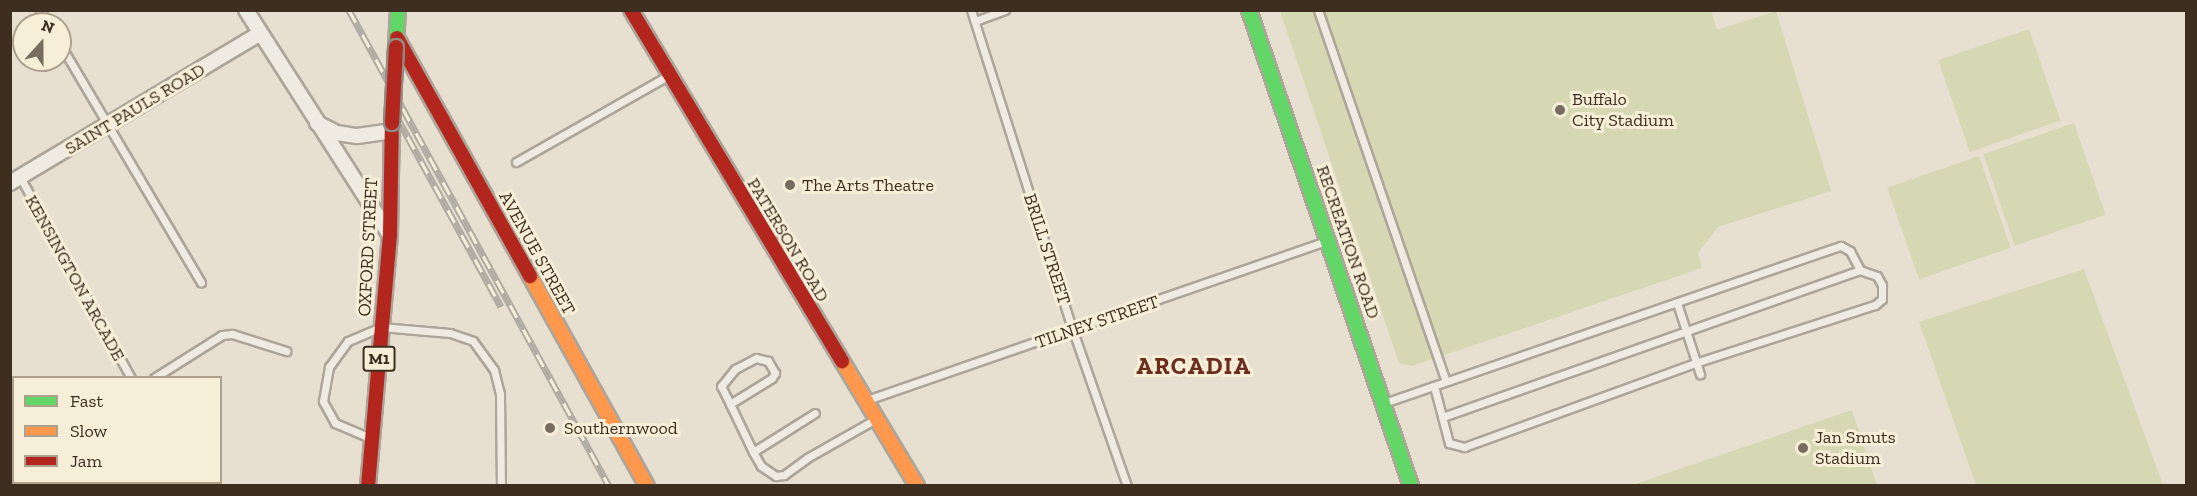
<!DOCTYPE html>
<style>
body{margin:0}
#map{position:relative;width:2197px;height:496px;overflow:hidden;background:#e7e0d1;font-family:"Zilla Slab",serif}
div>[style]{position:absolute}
.green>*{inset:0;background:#d6d7b3;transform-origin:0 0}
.roads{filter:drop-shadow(2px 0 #ada599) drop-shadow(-2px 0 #ada599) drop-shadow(0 2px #ada599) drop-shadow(0 -2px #ada599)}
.lane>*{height:7px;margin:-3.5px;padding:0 3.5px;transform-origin:3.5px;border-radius:3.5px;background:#efebe3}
.street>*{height:14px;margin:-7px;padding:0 7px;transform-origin:7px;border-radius:7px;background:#efebe3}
.fast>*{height:14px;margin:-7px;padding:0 7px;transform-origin:7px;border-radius:7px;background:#63d668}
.slow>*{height:14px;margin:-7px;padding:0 7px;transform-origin:7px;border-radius:7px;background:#ff974d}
.jam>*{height:14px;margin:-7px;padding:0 7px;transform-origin:7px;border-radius:7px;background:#b3261e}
.rail>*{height:7px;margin-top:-3.5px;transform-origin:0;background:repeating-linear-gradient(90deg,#f7eed8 0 14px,#afaaa2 0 28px);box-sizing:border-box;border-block:2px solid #afaaa2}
.bridges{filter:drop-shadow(2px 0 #928b80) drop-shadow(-2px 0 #928b80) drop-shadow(0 2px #928b80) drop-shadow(0 -2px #928b80)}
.jam-bridge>*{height:14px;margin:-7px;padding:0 7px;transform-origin:7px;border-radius:7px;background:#b3261e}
.dots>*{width:16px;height:16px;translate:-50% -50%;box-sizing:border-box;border:3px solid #f7eed8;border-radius:50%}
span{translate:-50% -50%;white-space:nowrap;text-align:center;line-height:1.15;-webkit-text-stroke:6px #f7eed8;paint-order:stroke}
.shield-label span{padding:2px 4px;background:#f7eed8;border:2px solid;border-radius:4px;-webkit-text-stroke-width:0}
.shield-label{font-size:16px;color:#3d2e20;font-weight:700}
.poi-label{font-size:18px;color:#3d2e20}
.left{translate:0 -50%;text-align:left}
.street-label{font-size:18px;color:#3d2e20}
.district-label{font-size:24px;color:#6b2e1e;font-weight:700;letter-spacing:1.5px}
.frame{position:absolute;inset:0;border:12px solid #3d2e20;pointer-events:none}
.legend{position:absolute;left:12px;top:376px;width:210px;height:108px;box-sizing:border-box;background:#f7eed8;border:2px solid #ada18e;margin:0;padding:8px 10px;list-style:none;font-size:18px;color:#3d2e20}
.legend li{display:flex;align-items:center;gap:12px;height:30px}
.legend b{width:30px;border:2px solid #ada18e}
.north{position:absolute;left:12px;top:12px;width:60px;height:60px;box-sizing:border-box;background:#f7eed8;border:2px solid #ada18e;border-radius:50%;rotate:21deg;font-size:16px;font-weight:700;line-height:24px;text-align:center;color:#3d2e20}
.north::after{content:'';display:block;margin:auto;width:21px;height:27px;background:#786c5e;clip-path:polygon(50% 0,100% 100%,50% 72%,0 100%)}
</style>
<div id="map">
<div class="green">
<div style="clip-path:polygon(1711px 10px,1717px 30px,1776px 11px,1831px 191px,1718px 227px,1698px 253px,1702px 268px,1412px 366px,1399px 363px,1280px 11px)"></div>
<div style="left:2029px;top:29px;width:97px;height:96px;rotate:71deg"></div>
<div style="left:2074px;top:123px;width:97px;height:96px;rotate:71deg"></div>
<div style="left:1979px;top:156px;width:97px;height:97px;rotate:71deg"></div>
<div style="clip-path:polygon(2084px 269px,2163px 485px,1976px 485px,1919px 322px)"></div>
<div style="clip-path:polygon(1852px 410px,1877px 485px,1633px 485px)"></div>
</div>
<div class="roads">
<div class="lane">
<div style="left:40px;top:10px;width:16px;rotate:60deg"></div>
<div style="left:971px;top:10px;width:337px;rotate:72.4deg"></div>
<div style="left:1073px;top:331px;width:164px;rotate:70.8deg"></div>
<div style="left:1318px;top:10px;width:392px;rotate:71deg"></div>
<div style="left:975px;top:21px;width:32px;rotate:-20deg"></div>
<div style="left:60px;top:44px;width:277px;rotate:59.4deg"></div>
<div style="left:516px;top:162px;width:176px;rotate:-29.6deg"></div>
<div style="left:20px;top:177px;width:230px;rotate:61.1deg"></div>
<div style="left:1677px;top:303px;width:75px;rotate:72.1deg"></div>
<div style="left:154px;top:378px;width:80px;rotate:-32.3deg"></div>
<div style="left:222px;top:335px;width:10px;rotate:-6deg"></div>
<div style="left:232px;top:334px;width:57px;rotate:17.5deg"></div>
<div style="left:1434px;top:386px;width:59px;rotate:75.3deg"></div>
<div style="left:1449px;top:443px;width:16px;rotate:15deg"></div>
<div style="left:1464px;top:447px;width:246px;rotate:-20deg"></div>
<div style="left:1695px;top:363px;width:189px;rotate:-17.9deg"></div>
<div style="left:1875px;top:305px;width:9px;rotate:-41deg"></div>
<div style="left:1882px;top:299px;width:14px;rotate:-90deg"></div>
<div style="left:1882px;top:285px;width:10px;rotate:-119deg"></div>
<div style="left:1877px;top:276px;width:18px;rotate:-161deg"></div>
<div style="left:867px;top:400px;width:487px;rotate:-19.1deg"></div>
<div style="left:1384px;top:403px;width:483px;rotate:-19deg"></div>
<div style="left:1841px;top:246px;width:10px;rotate:29deg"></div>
<div style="left:1850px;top:251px;width:21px;rotate:62deg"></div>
<div style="left:1860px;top:270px;width:443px;rotate:160.6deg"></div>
<div style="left:730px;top:404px;width:49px;rotate:-31.8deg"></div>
<div style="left:772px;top:378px;width:6px;rotate:-59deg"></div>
<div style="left:775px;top:373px;width:14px;rotate:-120deg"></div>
<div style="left:768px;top:361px;width:12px;rotate:-166deg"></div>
<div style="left:756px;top:358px;width:24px;rotate:152deg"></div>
<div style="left:735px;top:369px;width:22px;rotate:129deg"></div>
<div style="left:721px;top:386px;width:20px;rotate:63deg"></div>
<div style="left:730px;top:404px;width:53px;rotate:64.4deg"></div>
<div style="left:753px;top:452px;width:16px;rotate:60deg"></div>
<div style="left:761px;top:466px;width:18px;rotate:34deg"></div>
<div style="left:776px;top:476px;width:8px;rotate:-7deg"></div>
<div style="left:784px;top:475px;width:29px;rotate:-36deg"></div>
<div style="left:807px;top:458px;width:77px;rotate:-29.6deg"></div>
<div style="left:368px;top:437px;width:36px;rotate:-157deg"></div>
<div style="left:335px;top:423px;width:25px;rotate:-119deg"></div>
<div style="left:323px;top:401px;width:35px;rotate:-80deg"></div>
<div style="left:329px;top:367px;width:32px;rotate:-54deg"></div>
<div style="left:348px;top:341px;width:36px;rotate:-23deg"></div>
<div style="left:381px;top:327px;width:69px;rotate:5deg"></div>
<div style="left:450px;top:333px;width:24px;rotate:19deg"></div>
<div style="left:473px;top:341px;width:36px;rotate:54deg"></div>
<div style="left:494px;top:370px;width:25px;rotate:76deg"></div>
<div style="left:500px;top:394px;width:92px;rotate:89.4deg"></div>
<div style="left:753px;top:452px;width:73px;rotate:-32.2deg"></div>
<div style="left:190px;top:482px;width:4px;rotate:76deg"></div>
</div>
<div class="street">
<div style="left:246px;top:10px;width:264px;rotate:57.4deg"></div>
<div style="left:317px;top:123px;width:22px;rotate:27deg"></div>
<div style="left:337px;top:133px;width:20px;rotate:9deg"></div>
<div style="left:357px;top:136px;width:34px;rotate:-8deg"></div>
<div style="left:10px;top:183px;width:290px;rotate:-30.9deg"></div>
</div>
<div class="fast">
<div style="left:1249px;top:10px;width:503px;rotate:71.2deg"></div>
<div style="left:396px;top:47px;width:37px;rotate:-87deg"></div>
</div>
<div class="slow">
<div style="left:530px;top:276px;width:240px;rotate:60.9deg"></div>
<div style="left:842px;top:361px;width:146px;rotate:59deg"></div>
</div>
<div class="jam">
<div style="left:631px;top:10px;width:410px;rotate:59deg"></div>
<div style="left:397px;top:38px;width:273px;rotate:60.8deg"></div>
<div style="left:368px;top:486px;width:254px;rotate:-85deg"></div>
<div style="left:390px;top:233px;width:110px;rotate:-89deg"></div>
</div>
</div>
<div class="rail">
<div style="left:349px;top:10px;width:542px;rotate:61.36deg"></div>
<div style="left:394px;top:112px;width:222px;rotate:61.2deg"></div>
</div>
<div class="bridges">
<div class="jam-bridge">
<div style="left:392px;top:123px;width:76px;rotate:-87deg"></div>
</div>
</div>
<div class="dots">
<div style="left:1560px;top:110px;background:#786c5e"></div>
<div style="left:790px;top:185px;background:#786c5e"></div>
<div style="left:550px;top:428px;background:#786c5e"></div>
<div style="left:1803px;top:448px;background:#786c5e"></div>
</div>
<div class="shield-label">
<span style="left:379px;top:359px">M1</span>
</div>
<div class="poi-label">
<span class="left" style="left:1572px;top:110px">Buffalo<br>City Stadium</span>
<span class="left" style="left:802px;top:185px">The Arts Theatre</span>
<span class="left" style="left:564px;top:428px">Southernwood</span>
<span class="left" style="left:1815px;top:448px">Jan Smuts<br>Stadium</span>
</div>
<div class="street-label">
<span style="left:135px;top:109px;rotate:-31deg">SAINT PAULS ROAD</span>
<span style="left:788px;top:240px;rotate:59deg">PATERSON ROAD</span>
<span style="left:1348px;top:242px;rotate:71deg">RECREATION ROAD</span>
<span style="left:368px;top:247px;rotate:-87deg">OXFORD STREET</span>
<span style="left:1047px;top:249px;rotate:72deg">BRILL STREET</span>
<span style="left:537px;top:253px;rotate:61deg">AVENUE STREET</span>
<span style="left:75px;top:278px;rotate:61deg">KENSINGTON ARCADE</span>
<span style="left:1097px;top:322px;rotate:-19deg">TILNEY STREET</span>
</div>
<div class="district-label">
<span style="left:1194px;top:366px">ARCADIA</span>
</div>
<div class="frame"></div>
<ul class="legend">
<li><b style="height:8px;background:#63d668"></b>Fast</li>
<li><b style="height:8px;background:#ff974d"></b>Slow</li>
<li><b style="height:8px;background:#b3261e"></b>Jam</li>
</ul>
<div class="north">N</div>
</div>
